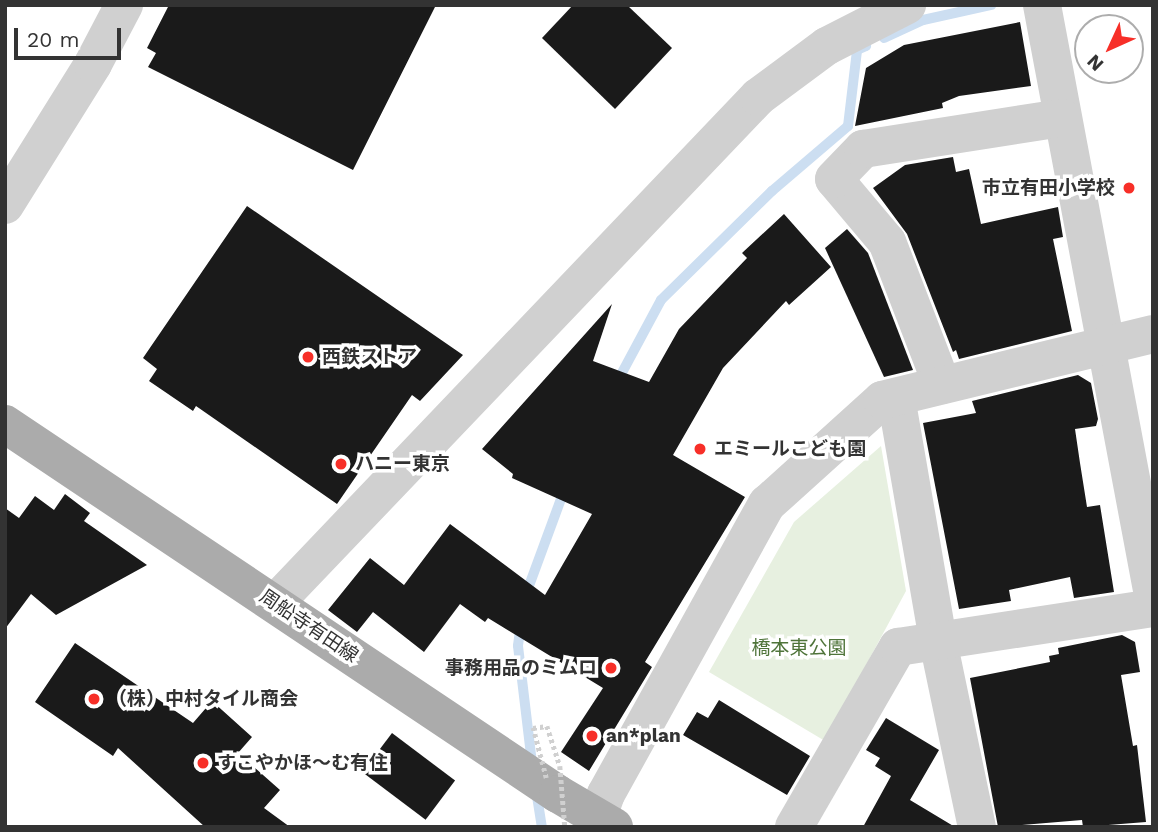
<!DOCTYPE html>
<meta charset="utf-8">
<style>
body{margin:0}
#map{position:relative;width:1158px;height:832px;overflow:hidden;background:#fff;font-family:"Work Sans","Noto Sans JP",sans-serif}
div>[style]{position:absolute}
.green>*{inset:0;background:#e7f0e0}
.stream>*{height:10px;margin:-5px;padding:0 5px;transform-origin:5px;border-radius:5px;background:#ccdef1}
.building>*{inset:0;background:#1a1a1a;transform-origin:0 0}
.minor>*{height:38px;margin:-19px;padding:0 19px;transform-origin:19px;border-radius:19px;background:#d0d0d0}
.major>*{height:38px;margin:-19px;padding:0 19px;transform-origin:19px;border-radius:19px;background:#ababab}
.path-bridge>*{height:4.5px;margin-top:-2.25px;transform-origin:0;background:repeating-linear-gradient(90deg,#d0d0d0 0 3.5px,transparent 0 7px)}
.dots>*{width:19px;height:19px;translate:-50% -50%;box-sizing:border-box;border:4px solid #fff;border-radius:50%}
span{translate:-50% -50%;white-space:nowrap;text-align:center;line-height:1.15;-webkit-text-stroke:7px #fff;paint-order:stroke}
.poi-label{font-size:19px;color:#333;font-weight:700}
.right{translate:-100% -50%;text-align:right}
.left{translate:0 -50%;text-align:left}
.street-label{font-size:19px;color:#333}
.park-label{font-size:19px;color:#4f743a}
.frame{position:absolute;inset:0;border:7px solid #333;pointer-events:none}
.north{position:absolute;left:1074px;top:14px;width:70px;height:70px;box-sizing:border-box;background:#fff;border:2px solid #adadad;border-radius:50%;rotate:225deg;font-size:19px;font-weight:700;line-height:28px;text-align:center;color:#333}
.north::after{content:'';display:block;margin:auto;width:24px;height:32px;background:#f72f28;clip-path:polygon(50% 0,100% 100%,50% 72%,0 100%)}
.scale{position:absolute;left:14px;top:28px;width:107px;height:32px;box-sizing:border-box;border:4px solid #333;border-top:0;padding-left:9px;font-size:21px;line-height:24px;white-space:nowrap;color:#333;-webkit-text-stroke:5px #fff;paint-order:stroke}
</style>
<div id="map">
<div class="green">
<div style="clip-path:polygon(881px 446px,906px 591px,825px 741px,709px 672px,794px 522px)"></div>
</div>
<div class="stream">
<div style="left:884px;top:38px;width:43px;rotate:-24.8deg"></div>
<div style="left:923px;top:20px;width:70px;rotate:-12.4deg"></div>
<div style="left:617px;top:382px;width:93px;rotate:-61.8deg"></div>
<div style="left:661px;top:300px;width:156px;rotate:-44.5deg"></div>
<div style="left:772px;top:191px;width:100px;rotate:-40.5deg"></div>
<div style="left:848px;top:126px;width:77px;rotate:-83.2deg"></div>
<div style="left:857px;top:50px;width:10px;rotate:-24deg"></div>
<div style="left:526px;top:594px;width:113px;rotate:-69.8deg"></div>
<div style="left:521px;top:624px;width:22px;rotate:98deg"></div>
<div style="left:518px;top:646px;width:119px;rotate:83.2deg"></div>
<div style="left:536px;top:790px;width:37px;rotate:81deg"></div>
</div>
<div class="building">
<div style="clip-path:polygon(169px 5px,436px 5px,353px 170px,148px 67px,156px 53px,147px 48px)"></div>
<div style="clip-path:polygon(573px 5px,627px 5px,672px 48px,615px 109px,542px 38px)"></div>
<div style="clip-path:polygon(1020px 22px,1031px 86px,959px 96px,942px 103px,943px 108px,855px 126px,866px 68px,904px 45px)"></div>
<div style="clip-path:polygon(953px 157px,956px 172px,969px 169px,981px 224px,1058px 207px,1063px 237px,1053px 239px,1072px 331px,959px 359px,956px 350px,953px 352px,907px 234px,873px 188px,905px 165px)"></div>
<div style="clip-path:polygon(247px 206px,463px 355px,420px 401px,412px 395px,337px 504px,196px 406px,193px 411px,149px 381px,157px 369px,143px 358px)"></div>
<div style="clip-path:polygon(784px 214px,831px 267px,789px 305px,786px 301px,723px 368px,673px 455px,745px 497px,645px 662px,652px 667px,589px 771px,561px 752px,603px 688px,488px 618px,485px 622px,460px 604px,424px 652px,373px 612px,357px 632px,328px 610px,370px 558px,404px 585px,450px 524px,545px 595px,592px 514px,512px 478px,513px 474px,482px 449px,612px 304px,593px 361px,649px 382px,679px 329px,747px 258px,742px 253px)"></div>
<div style="clip-path:polygon(847px 229px,868px 253px,913px 370px,884px 377px,825px 248px)"></div>
<div style="clip-path:polygon(1078px 375px,1091px 383px,1098px 419px,1096px 426px,1075px 429px,1080px 463px,1087px 507px,1100px 505px,1114px 592px,1074px 598px,1070px 577px,1009px 590px,1011px 601px,959px 609px,923px 423px,976px 413px,972px 401px)"></div>
<div style="clip-path:polygon(65px 494px,90px 513px,84px 521px,147px 565px,56px 615px,31px 594px,5px 629px,5px 508px,19px 518px,35px 496px,54px 510px)"></div>
<div style="clip-path:polygon(1122px 635px,1135px 642px,1140px 672px,1121px 675px,1133px 746px,1137px 745px,1146px 822px,1083px 827px,1082px 820px,998px 827px,970px 678px,1050px 662px,1049px 656px,1059px 654px,1058px 648px)"></div>
<div style="clip-path:polygon(75px 643px,193px 723px,212px 701px,252px 737px,238px 753px,280px 790px,264px 808px,290px 827px,205px 827px,118px 748px,113px 756px,35px 702px)"></div>
<div style="clip-path:polygon(719px 700px,810px 756px,787px 795px,683px 735px,697px 712px,708px 718px)"></div>
<div style="clip-path:polygon(886px 718px,939px 750px,910px 800px,955px 827px,863px 827px,891px 776px,875px 766px,880px 758px,866px 750px)"></div>
<div style="left:392px;top:733px;width:79px;height:49px;rotate:37deg"></div>
</div>
<div class="minor">
<div style="left:1042px;top:5px;width:600px;rotate:79.35deg"></div>
<div style="left:5px;top:205px;width:166px;rotate:-58deg"></div>
<div style="left:93px;top:64px;width:67px;rotate:-62.3deg"></div>
<div style="left:942px;top:385px;width:153px;rotate:-111deg"></div>
<div style="left:887px;top:242px;width:82px;rotate:-130.1deg"></div>
<div style="left:834px;top:179px;width:42px;rotate:-46deg"></div>
<div style="left:863px;top:149px;width:201px;rotate:-8.9deg"></div>
<div style="left:896px;top:397px;width:248px;rotate:80.2deg"></div>
<div style="left:938px;top:641px;width:190px;rotate:78.2deg"></div>
<div style="left:276px;top:602px;width:698px;rotate:-46.33deg"></div>
<div style="left:758px;top:97px;width:86px;rotate:-36.5deg"></div>
<div style="left:827px;top:46px;width:90px;rotate:-27.1deg"></div>
<div style="left:598px;top:817px;width:24px;rotate:-71deg"></div>
<div style="left:606px;top:794px;width:332px;rotate:-61deg"></div>
<div style="left:767px;top:504px;width:155px;rotate:-42.1deg"></div>
<div style="left:882px;top:400px;width:279px;rotate:-13.7deg"></div>
<div style="left:794px;top:827px;width:208px;rotate:-60deg"></div>
<div style="left:898px;top:647px;width:258px;rotate:-8.7deg"></div>
</div>
<div class="major">
<div style="left:5px;top:424px;width:665px;rotate:33.79deg"></div>
<div style="left:558px;top:794px;width:65px;rotate:30.5deg"></div>
</div>
<div class="path-bridge">
<div style="left:546px;top:778px;width:52px;rotate:-104.6deg"></div>
<div style="left:533px;top:728px;width:14px;rotate:-8deg"></div>
<div style="left:547px;top:726px;width:42px;rotate:72deg"></div>
<div style="left:560px;top:766px;width:61px;rotate:85.3deg"></div>
</div>
<div class="dots">
<div style="left:1129px;top:188px;background:#f72f28"></div>
<div style="left:308px;top:357px;background:#f72f28"></div>
<div style="left:700px;top:449px;background:#f72f28"></div>
<div style="left:341px;top:464px;background:#f72f28"></div>
<div style="left:611px;top:668px;background:#f72f28"></div>
<div style="left:94px;top:699px;background:#f72f28"></div>
<div style="left:592px;top:736px;background:#f72f28"></div>
<div style="left:203px;top:763px;background:#f72f28"></div>
</div>
<div class="poi-label">
<span class="right" style="left:1115px;top:188px">市立有田小学校</span>
<span class="left" style="left:322px;top:357px">西鉄ストア</span>
<span class="left" style="left:714px;top:449px">エミールこども園</span>
<span class="left" style="left:355px;top:464px">ハニー東京</span>
<span class="right" style="left:597px;top:668px">事務用品のミムロ</span>
<span class="left" style="left:108px;top:699px">（株）中村タイル商会</span>
<span class="left" style="left:606px;top:736px">an*plan</span>
<span class="left" style="left:217px;top:763px">すこやかほ〜む有住</span>
</div>
<div class="street-label">
<span style="left:309px;top:626px;rotate:34deg">周船寺有田線</span>
</div>
<div class="park-label">
<span style="left:799px;top:648px">橋本東公園</span>
</div>
<div class="frame"></div>
<div class="north">N</div>
<div class="scale">20 m</div>
</div>
